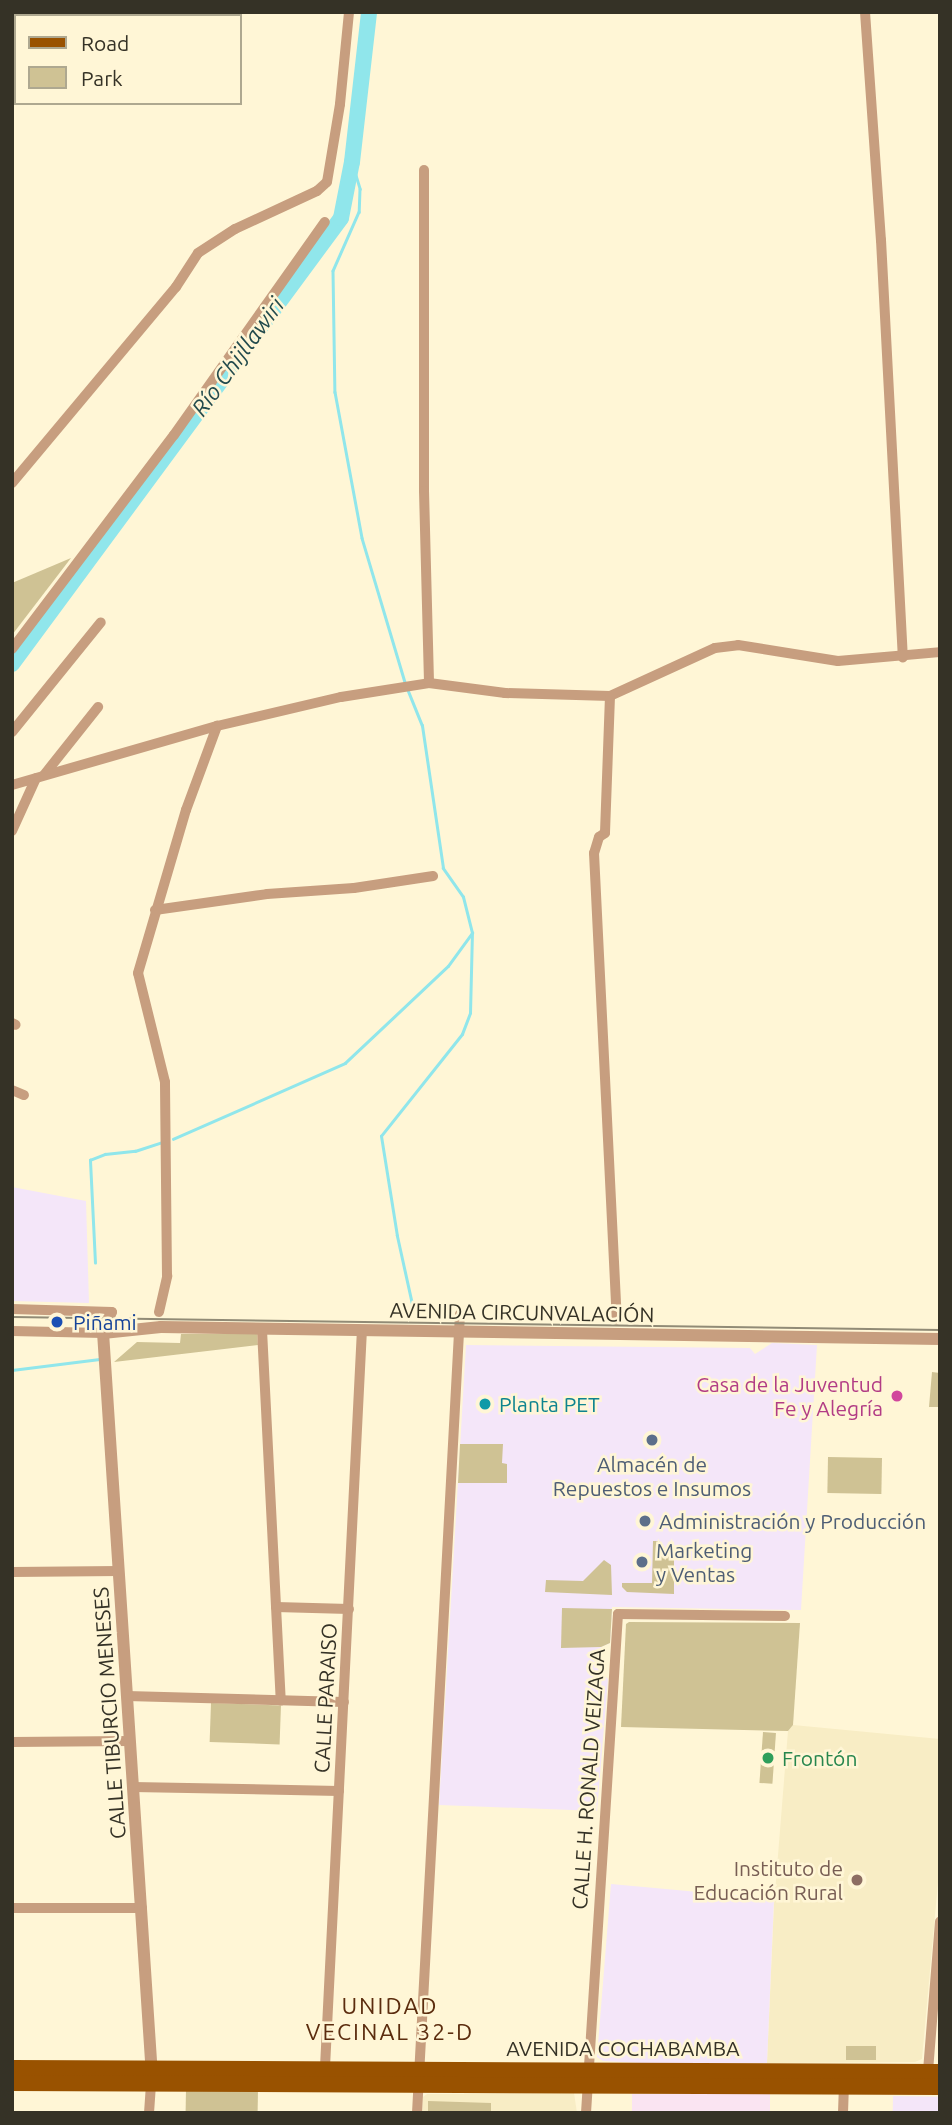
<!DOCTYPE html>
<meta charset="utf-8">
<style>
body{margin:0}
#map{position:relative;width:952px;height:2125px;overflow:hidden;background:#fff6d6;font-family:Ubuntu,sans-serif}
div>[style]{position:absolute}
.built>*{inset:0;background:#f8edc5}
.industrial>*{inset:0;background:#f4e6f9;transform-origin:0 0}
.medical>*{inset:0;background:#fae4f2;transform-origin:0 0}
.green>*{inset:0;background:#cfc294;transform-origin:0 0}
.stream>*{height:2.5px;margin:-1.25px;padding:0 1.25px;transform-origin:1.25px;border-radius:1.25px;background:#90e6eb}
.river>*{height:16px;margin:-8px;padding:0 8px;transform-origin:8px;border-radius:8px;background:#90e6eb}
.minor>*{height:10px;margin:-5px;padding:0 5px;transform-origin:5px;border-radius:5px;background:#c79e7f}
.tertiary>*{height:12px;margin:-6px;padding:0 6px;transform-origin:6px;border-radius:6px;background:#c79e7f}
.primary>*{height:16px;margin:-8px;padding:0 8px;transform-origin:8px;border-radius:8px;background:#995200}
.tram>*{height:2px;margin:-1px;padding:0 1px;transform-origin:1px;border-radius:1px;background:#918b76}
.dots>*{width:19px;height:19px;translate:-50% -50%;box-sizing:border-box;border:4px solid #fff6d6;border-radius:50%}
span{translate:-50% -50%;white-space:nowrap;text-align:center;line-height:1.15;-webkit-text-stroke:5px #fff6d6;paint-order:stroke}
.street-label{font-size:21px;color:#353226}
.transit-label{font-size:21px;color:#164399}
.left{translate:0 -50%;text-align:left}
.hotel-label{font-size:21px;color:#b23c85}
.right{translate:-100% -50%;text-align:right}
.culture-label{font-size:21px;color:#0d838f}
.service-label{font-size:21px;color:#4e5e75}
.leisure-label{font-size:21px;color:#27864d}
.education-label{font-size:21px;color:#785e54}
.water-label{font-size:23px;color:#234b4d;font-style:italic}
.neighbourhood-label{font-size:23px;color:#5b2c0e;letter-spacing:2px}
.frame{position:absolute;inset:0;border:14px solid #353226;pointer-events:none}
.legend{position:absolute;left:14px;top:14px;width:228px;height:91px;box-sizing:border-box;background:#fff6d6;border:2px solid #aea890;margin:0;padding:9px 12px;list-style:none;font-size:21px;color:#353226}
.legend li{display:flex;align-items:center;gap:14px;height:35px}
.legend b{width:35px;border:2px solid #aea890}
</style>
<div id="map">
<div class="built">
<div style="clip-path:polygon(793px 1725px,940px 1739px,940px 1860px,922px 2059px,915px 2062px,767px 2063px,774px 1905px,788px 1731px)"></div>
<div style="clip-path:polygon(574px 2093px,577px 2113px,422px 2113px,423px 2097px,427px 2094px)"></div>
</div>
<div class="industrial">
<div style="clip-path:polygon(12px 1187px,86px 1201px,89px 1303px,12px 1301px)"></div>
<div style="clip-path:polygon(772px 1343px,817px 1345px,801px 1610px,612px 1607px,610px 1643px,601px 1647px,600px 1661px,595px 1666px,608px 1679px,597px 1811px,439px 1805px,466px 1345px,750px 1348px,755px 1354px)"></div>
<div style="clip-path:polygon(611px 1884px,774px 1899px,767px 2063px,660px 2064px,603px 2061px,597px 2057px)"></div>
<div style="left:893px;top:2096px;width:47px;height:17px;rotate:1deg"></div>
</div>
<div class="medical">
<div style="left:632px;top:2094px;width:138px;height:19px"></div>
</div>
<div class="green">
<div style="clip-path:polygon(71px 558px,12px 635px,12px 583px)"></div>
<div style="clip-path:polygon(181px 1334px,257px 1334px,258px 1345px,114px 1362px,137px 1342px,180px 1343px)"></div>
<div style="clip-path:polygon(932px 1372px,940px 1373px,940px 1407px,929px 1407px)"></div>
<div style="clip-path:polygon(460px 1444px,503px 1444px,502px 1463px,507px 1464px,507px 1483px,458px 1483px)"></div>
<div style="left:828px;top:1457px;width:54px;height:36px;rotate:1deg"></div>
<div style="clip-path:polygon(653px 1541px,660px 1541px,661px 1553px,674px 1553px,674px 1594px,627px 1592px,622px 1587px,622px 1583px,652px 1583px)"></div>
<div style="clip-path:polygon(604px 1560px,611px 1565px,612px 1595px,545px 1592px,546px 1580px,583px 1581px)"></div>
<div style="clip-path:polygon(562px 1608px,612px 1609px,610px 1643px,601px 1647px,561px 1648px)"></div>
<div style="clip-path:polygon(629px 1622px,800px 1623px,793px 1725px,788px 1731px,621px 1727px,626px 1624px)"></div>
<div style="left:211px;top:1703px;width:70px;height:39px;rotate:2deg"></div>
<div style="left:763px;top:1732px;width:13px;height:51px;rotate:4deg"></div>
<div style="left:846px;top:2046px;width:30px;height:14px"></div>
<div style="left:186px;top:2089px;width:72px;height:24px;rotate:1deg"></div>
<div style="clip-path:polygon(428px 2101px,491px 2103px,491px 2113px,428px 2113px)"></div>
</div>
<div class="stream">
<div style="left:352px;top:162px;width:28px;rotate:73deg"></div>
<div style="left:360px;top:189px;width:23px;rotate:92deg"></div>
<div style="left:359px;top:212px;width:64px;rotate:113.8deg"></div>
<div style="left:333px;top:271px;width:121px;rotate:89.1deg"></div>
<div style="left:335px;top:392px;width:148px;rotate:79.5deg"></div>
<div style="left:362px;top:538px;width:150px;rotate:73.4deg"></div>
<div style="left:173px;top:1139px;width:188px;rotate:-23.8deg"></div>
<div style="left:345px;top:1063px;width:141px;rotate:-43.3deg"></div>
<div style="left:448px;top:966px;width:41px;rotate:-54deg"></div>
<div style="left:472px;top:933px;width:37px;rotate:-104deg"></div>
<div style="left:463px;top:897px;width:35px;rotate:-125deg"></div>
<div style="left:443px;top:868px;width:144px;rotate:-98.4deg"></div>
<div style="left:422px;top:726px;width:40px;rotate:-112deg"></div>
<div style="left:95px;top:1263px;width:103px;rotate:-92.8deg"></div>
<div style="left:90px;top:1160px;width:16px;rotate:-22deg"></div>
<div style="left:105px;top:1154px;width:30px;rotate:-6deg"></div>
<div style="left:135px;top:1151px;width:28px;rotate:-18deg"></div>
<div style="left:413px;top:1309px;width:75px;rotate:-102.4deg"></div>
<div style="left:397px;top:1236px;width:101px;rotate:-99.1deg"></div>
<div style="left:381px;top:1136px;width:130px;rotate:-51.5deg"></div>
<div style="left:462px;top:1034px;width:22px;rotate:-69deg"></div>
<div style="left:470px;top:1013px;width:80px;rotate:-88.6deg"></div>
<div style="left:12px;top:1370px;width:88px;rotate:-7.2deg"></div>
</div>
<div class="river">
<div style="left:12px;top:664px;width:554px;rotate:-53.58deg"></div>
<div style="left:341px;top:218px;width:57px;rotate:-78.9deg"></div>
<div style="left:352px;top:162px;width:151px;rotate:-83.5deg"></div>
</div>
<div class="minor">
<div style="left:865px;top:12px;width:229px;rotate:86deg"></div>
<div style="left:881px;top:240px;width:418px;rotate:87deg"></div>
<div style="left:424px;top:170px;width:321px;rotate:90deg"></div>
<div style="left:424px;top:491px;width:192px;rotate:88.5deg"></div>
<div style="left:12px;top:483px;width:256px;rotate:-50.1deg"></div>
<div style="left:176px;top:287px;width:40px;rotate:-57.1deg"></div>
<div style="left:198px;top:253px;width:44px;rotate:-33deg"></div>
<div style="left:235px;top:229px;width:90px;rotate:-24.9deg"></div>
<div style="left:317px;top:191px;width:13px;rotate:-42deg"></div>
<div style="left:327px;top:182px;width:79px;rotate:-80.5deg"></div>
<div style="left:340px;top:104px;width:92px;rotate:-84.4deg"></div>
<div style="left:12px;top:649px;width:268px;rotate:-52.9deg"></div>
<div style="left:174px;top:435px;width:261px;rotate:-54.7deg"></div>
<div style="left:610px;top:696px;width:137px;rotate:92.1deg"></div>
<div style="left:605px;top:833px;width:7px;rotate:146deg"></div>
<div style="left:599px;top:837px;width:17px;rotate:107deg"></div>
<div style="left:594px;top:853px;width:467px;rotate:87.2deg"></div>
<div style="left:12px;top:732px;width:141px;rotate:-51deg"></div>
<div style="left:44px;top:775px;width:87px;rotate:-51.5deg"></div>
<div style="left:12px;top:785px;width:213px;rotate:-16.1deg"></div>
<div style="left:217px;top:726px;width:127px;rotate:-13.2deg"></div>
<div style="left:341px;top:697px;width:89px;rotate:-9deg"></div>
<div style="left:429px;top:683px;width:77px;rotate:7.5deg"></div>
<div style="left:505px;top:693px;width:105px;rotate:1.6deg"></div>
<div style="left:610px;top:696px;width:115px;rotate:-24.6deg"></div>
<div style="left:715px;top:648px;width:23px;rotate:-7deg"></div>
<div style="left:738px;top:645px;width:101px;rotate:9.1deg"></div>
<div style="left:838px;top:661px;width:102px;rotate:-5deg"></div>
<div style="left:12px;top:831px;width:58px;rotate:-65.6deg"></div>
<div style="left:155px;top:910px;width:113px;rotate:-8.1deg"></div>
<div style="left:267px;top:894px;width:87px;rotate:-3.9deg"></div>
<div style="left:354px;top:888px;width:80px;rotate:-8.6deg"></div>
<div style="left:12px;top:1023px;width:4px;rotate:27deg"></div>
<div style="left:12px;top:1090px;width:13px;rotate:23deg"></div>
<div style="left:12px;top:1309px;width:100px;rotate:1.7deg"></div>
<div style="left:112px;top:1312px;width:23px;rotate:113deg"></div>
<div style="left:103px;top:1333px;width:91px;rotate:-178.7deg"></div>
<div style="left:159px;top:1312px;width:37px;rotate:-77deg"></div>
<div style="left:167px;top:1276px;width:194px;rotate:-90.6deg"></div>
<div style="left:165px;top:1082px;width:112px;rotate:-103.9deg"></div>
<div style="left:138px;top:973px;width:170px;rotate:-73.6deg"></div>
<div style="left:186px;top:810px;width:90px;rotate:-69.7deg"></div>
<div style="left:262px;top:1330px;width:371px;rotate:87.1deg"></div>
<div style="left:12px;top:1572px;width:107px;rotate:-0.5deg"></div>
<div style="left:276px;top:1607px;width:73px;rotate:1.6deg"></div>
<div style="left:127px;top:1696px;width:217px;rotate:1.6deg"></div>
<div style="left:12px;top:1742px;width:118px;rotate:-0.5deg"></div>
<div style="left:133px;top:1787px;width:206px;rotate:1.1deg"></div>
<div style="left:12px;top:1908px;width:130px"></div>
<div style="left:325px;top:2067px;width:738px;rotate:-87.13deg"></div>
<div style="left:928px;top:2071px;width:150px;rotate:-85.4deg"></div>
<div style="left:149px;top:2113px;width:30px;rotate:-86deg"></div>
<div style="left:417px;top:2113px;width:800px;rotate:-86.92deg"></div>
<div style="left:586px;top:2113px;width:500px;rotate:-86.33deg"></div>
<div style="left:618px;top:1614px;width:167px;rotate:0.7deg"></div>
<div style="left:843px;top:2113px;width:32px;rotate:-88deg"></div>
</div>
<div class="tertiary">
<div style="left:152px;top:2076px;width:745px;rotate:-93.77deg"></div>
<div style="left:103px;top:1333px;width:58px;rotate:-5.9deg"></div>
<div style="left:161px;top:1327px;width:779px;rotate:0.88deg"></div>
</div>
<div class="primary">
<div style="left:12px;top:2068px;width:928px;rotate:0.25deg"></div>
<div style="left:12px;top:2083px;width:928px;rotate:0.25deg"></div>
</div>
<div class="tram">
<div style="left:12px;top:1317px;width:928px;rotate:0.8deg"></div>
</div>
<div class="dots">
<div style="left:57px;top:1322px;background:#1a4fb4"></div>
<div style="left:897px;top:1396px;background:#d1479c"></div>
<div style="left:485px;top:1404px;background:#0f9aa8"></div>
<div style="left:652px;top:1440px;background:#5c6f8a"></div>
<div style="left:645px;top:1521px;background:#5c6f8a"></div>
<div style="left:642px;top:1562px;background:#5c6f8a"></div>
<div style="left:768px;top:1758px;background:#2e9e5b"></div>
<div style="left:857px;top:1880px;background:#8d6e63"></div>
</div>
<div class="street-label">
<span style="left:522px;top:1312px;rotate:1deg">AVENIDA CIRCUNVALACIÓN</span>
<span style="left:325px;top:1698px;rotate:-87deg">CALLE PARAISO</span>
<span style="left:109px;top:1713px;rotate:-94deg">CALLE TIBURCIO MENESES</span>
<span style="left:588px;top:1779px;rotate:-86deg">CALLE H. RONALD VEIZAGA</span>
<span style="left:623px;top:2048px">AVENIDA COCHABAMBA</span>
</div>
<div class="transit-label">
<span class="left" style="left:73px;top:1322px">Piñami</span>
</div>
<div class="hotel-label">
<span class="right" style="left:883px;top:1396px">Casa de la Juventud<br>Fe y Alegría</span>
</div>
<div class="culture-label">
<span class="left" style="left:499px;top:1404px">Planta PET</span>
</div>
<div class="service-label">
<span style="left:652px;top:1476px">Almacén de<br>Repuestos e Insumos</span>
<span class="left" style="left:659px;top:1521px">Administración y Producción</span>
<span class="left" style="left:656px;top:1562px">Marketing<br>y Ventas</span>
</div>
<div class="leisure-label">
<span class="left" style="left:782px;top:1758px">Frontón</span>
</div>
<div class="education-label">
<span class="right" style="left:843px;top:1880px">Instituto de<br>Educación Rural</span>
</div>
<div class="water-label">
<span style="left:238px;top:357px;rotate:-54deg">Río Chijllawiri</span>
</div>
<div class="neighbourhood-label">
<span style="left:390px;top:2019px">UNIDAD<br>VECINAL 32-D</span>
</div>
<div class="frame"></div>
<ul class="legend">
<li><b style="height:9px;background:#995200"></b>Road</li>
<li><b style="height:19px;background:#cfc294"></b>Park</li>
</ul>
</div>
